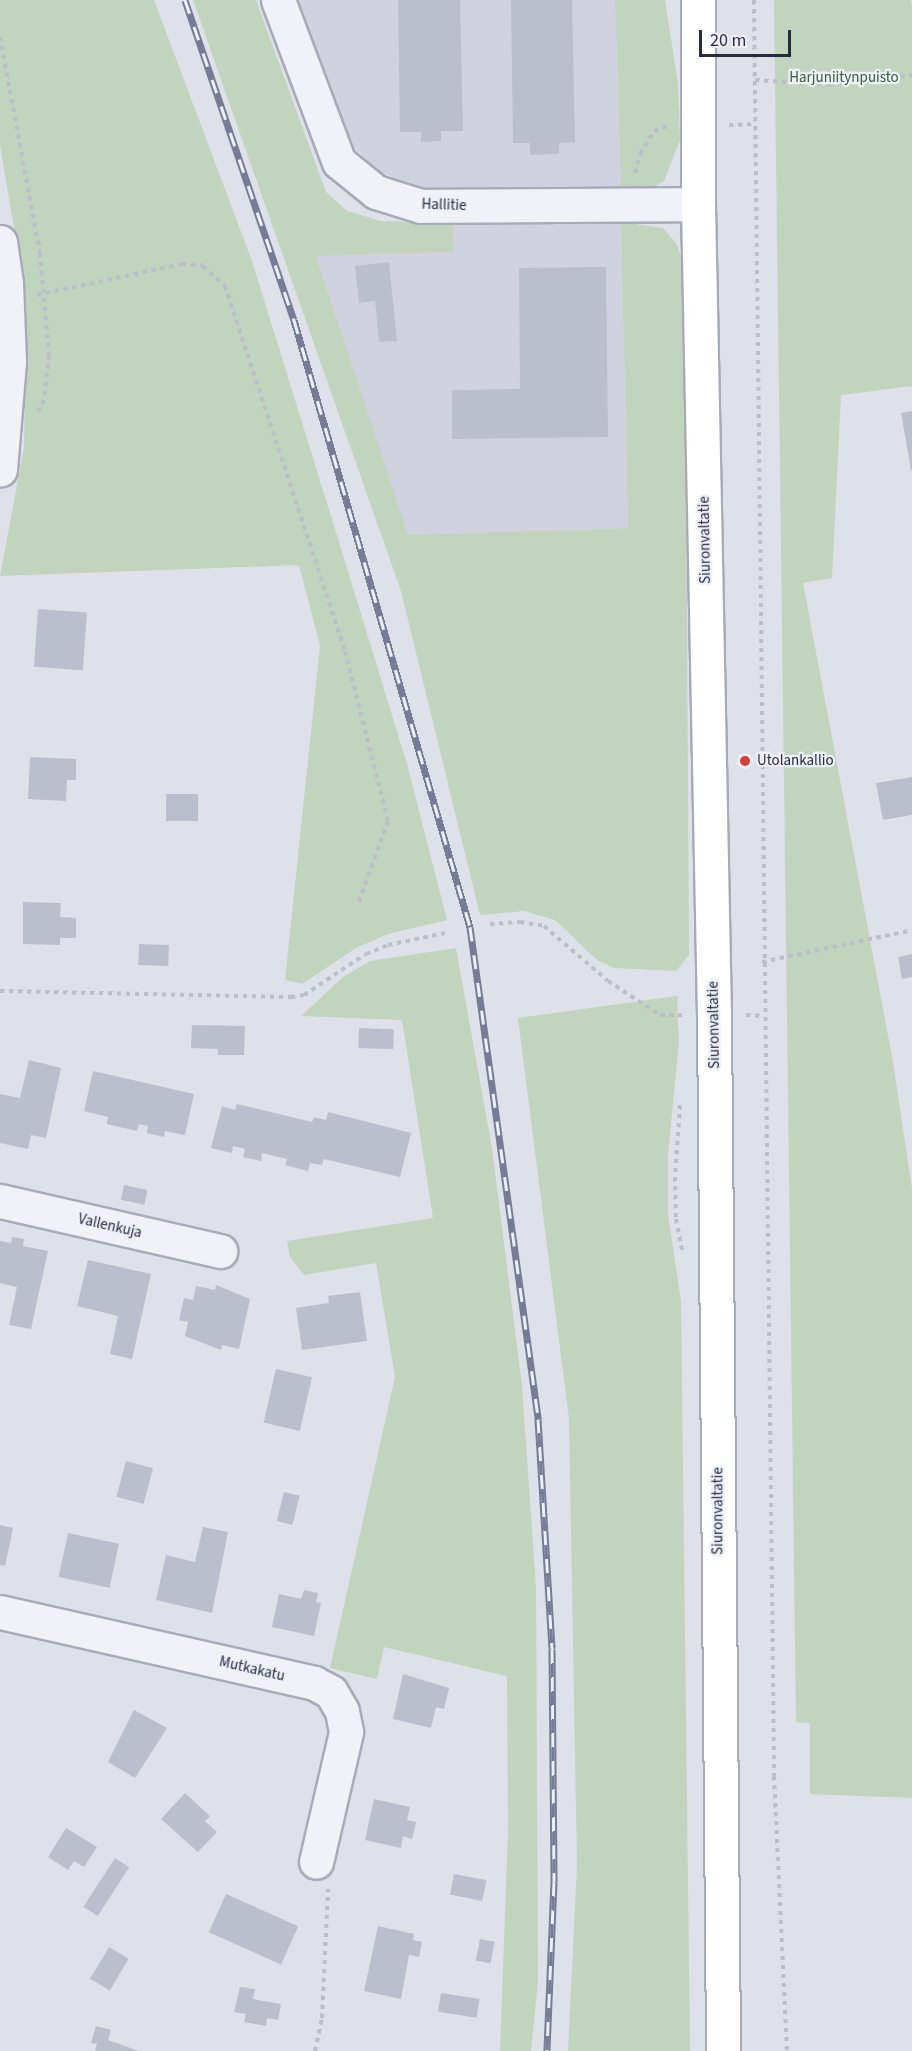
<!DOCTYPE html>
<style>
body{margin:0}
#map{position:relative;width:912px;height:2051px;overflow:hidden;background:#dee1e9;font-family:"Source Sans 3",sans-serif}
div>[style]{position:absolute}
.built>*{inset:0;background:#d0d3df}
.green>*{inset:0;background:#c0d4be}
.building>*{inset:0;background:#bbbecd;transform-origin:0 0}
.path>*{height:4px;margin-top:-2px;transform-origin:0;background:repeating-linear-gradient(90deg,#bcbec8 0 4.5px,transparent 0 9px)}
.roads{filter:drop-shadow(2px 0 #a7aab7) drop-shadow(-2px 0 #a7aab7) drop-shadow(0 2px #a7aab7) drop-shadow(0 -2px #a7aab7)}
.street>*{height:33px;margin:-16.5px;padding:0 16.5px;transform-origin:16.5px;border-radius:16.5px;background:#f1f2f7}
.secondary>*{height:33px;margin:-16.5px;padding:0 16.5px;transform-origin:16.5px;border-radius:16.5px;background:#fff}
.rail>*{height:7px;margin-top:-3.5px;transform-origin:0;background:repeating-linear-gradient(90deg,#eef0f7 0 14px,#767c95 0 28px);box-sizing:border-box;border-block:2px solid #767c95}
.dots>*{width:16px;height:16px;translate:-50% -50%;box-sizing:border-box;border:3px solid #eef0f7;border-radius:50%}
span{translate:-50% -50%;white-space:nowrap;text-align:center;line-height:1.15;-webkit-text-stroke:4.5px #eef0f7;paint-order:stroke}
.park-label{font-size:15px;color:#325f32}
.street-label{font-size:15px;color:#262b42}
.poi-label{font-size:15px;color:#262b42}
.left{translate:0 -50%;text-align:left}
.scale{position:absolute;left:699px;top:30px;width:92px;height:27px;box-sizing:border-box;border:3px solid #262b42;border-top:0;padding-left:8px;font-size:18px;line-height:21px;white-space:nowrap;color:#262b42;-webkit-text-stroke:4px #eef0f7;paint-order:stroke}
</style>
<div id="map">
<div class="built">
<div style="clip-path:polygon(288px 0,615px 0,621px 191px,439px 192px,403px 183px,378px 170px,346px 140px)"></div>
<div style="clip-path:polygon(453px 222px,621px 222px,628px 528px,407px 535px,316px 255px,454px 252px)"></div>
</div>
<div class="green">
<div style="clip-path:polygon(0 0,154px 0,252px 261px,339px 542px,407px 764px,447px 920px,388px 934px,356px 948px,302px 984px,285px 980px,320px 646px,299px 565px,0 576px,24px 448px,25px 363px,25px 292px,0 146px)"></div>
<div style="clip-path:polygon(193px 0,256px 0,326px 192px,347px 211px,381px 221px,453px 222px,454px 252px,316px 256px,408px 535px,628px 528px,621px 222px,663px 228px,676px 243px,685px 266px,689px 955px,676px 971px,614px 968px,597px 960px,555px 920px,524px 911px,480px 915px,401px 591px)"></div>
<div style="clip-path:polygon(615px 0,665px 0,678px 84px,680px 140px,664px 181px,647px 191px,621px 191px)"></div>
<div style="clip-path:polygon(774px 0,911px 0,912px 7px,912px 386px,841px 395px,832px 578px,803px 583px,893px 1062px,912px 1189px,912px 1798px,810px 1794px,810px 1723px,796px 1722px)"></div>
<div style="clip-path:polygon(456px 948px,492px 1148px,522px 1386px,536px 1587px,538px 1980px,531px 2051px,500px 2051px,508px 1832px,507px 1676px,384px 1647px,377px 1679px,330px 1668px,395px 1377px,376px 1263px,304px 1275px,290px 1257px,287px 1241px,433px 1218px,402px 1020px,301px 1016px,343px 977px,370px 961px)"></div>
<div style="clip-path:polygon(677px 996px,679px 1041px,668px 1155px,668px 1214px,681px 1301px,690px 2051px,568px 2051px,577px 1865px,569px 1419px,518px 1018px)"></div>
</div>
<div class="building">
<div style="clip-path:polygon(398px 0,460px 0,463px 131px,441px 131px,441px 141px,421px 142px,421px 132px,400px 132px)"></div>
<div style="clip-path:polygon(511px 0,572px 0,575px 142px,559px 143px,559px 154px,530px 155px,530px 143px,513px 143px)"></div>
<div style="clip-path:polygon(389px 262px,397px 341px,379px 342px,375px 301px,359px 303px,355px 266px)"></div>
<div style="clip-path:polygon(606px 267px,608px 437px,452px 439px,452px 390px,520px 389px,519px 268px)"></div>
<div style="clip-path:polygon(912px 411px,912px 470px,911px 470px,901px 413px)"></div>
<div style="left:38px;top:609px;width:49px;height:58px;rotate:4deg"></div>
<div style="clip-path:polygon(30px 757px,76px 759px,76px 780px,67px 780px,66px 801px,28px 799px)"></div>
<div style="clip-path:polygon(912px 777px,912px 815px,883px 820px,876px 783px)"></div>
<div style="left:166px;top:794px;width:32px;height:27px"></div>
<div style="clip-path:polygon(23px 902px,61px 903px,60px 917px,76px 918px,76px 938px,60px 938px,60px 945px,23px 944px)"></div>
<div style="left:139px;top:944px;width:30px;height:21px;rotate:2deg"></div>
<div style="clip-path:polygon(912px 954px,912px 977px,902px 979px,898px 957px)"></div>
<div style="clip-path:polygon(192px 1025px,245px 1026px,244px 1055px,218px 1055px,218px 1049px,191px 1048px)"></div>
<div style="left:359px;top:1028px;width:35px;height:20px;rotate:2deg"></div>
<div style="clip-path:polygon(29px 1060px,61px 1068px,46px 1138px,31px 1135px,28px 1149px,0 1143px,0 1094px,20px 1098px)"></div>
<div style="clip-path:polygon(93px 1071px,194px 1094px,185px 1135px,165px 1131px,164px 1137px,147px 1133px,148px 1126px,139px 1124px,137px 1131px,107px 1124px,108px 1117px,84px 1111px)"></div>
<div style="clip-path:polygon(237px 1104px,312px 1122px,314px 1117px,326px 1120px,328px 1112px,411px 1133px,400px 1177px,324px 1159px,322px 1165px,310px 1163px,308px 1171px,285px 1165px,287px 1159px,262px 1153px,261px 1161px,243px 1157px,245px 1149px,233px 1146px,232px 1153px,211px 1148px,222px 1106px,235px 1110px)"></div>
<div style="left:124px;top:1185px;width:24px;height:15px;rotate:12deg"></div>
<div style="clip-path:polygon(12px 1237px,24px 1239px,23px 1246px,48px 1251px,31px 1329px,9px 1325px,17px 1287px,0 1283px,0 1241px,11px 1243px)"></div>
<div style="clip-path:polygon(88px 1260px,151px 1274px,132px 1359px,110px 1354px,118px 1316px,77px 1306px)"></div>
<div style="clip-path:polygon(216px 1285px,250px 1299px,239px 1349px,222px 1345px,221px 1350px,185px 1336px,188px 1322px,179px 1320px,184px 1298px,193px 1300px,196px 1286px,215px 1290px)"></div>
<div style="clip-path:polygon(360px 1292px,367px 1341px,302px 1350px,296px 1308px,329px 1303px,328px 1296px)"></div>
<div style="left:276px;top:1369px;width:37px;height:55px;rotate:13deg"></div>
<div style="left:126px;top:1461px;width:28px;height:37px;rotate:15deg"></div>
<div style="left:284px;top:1492px;width:16px;height:30px;rotate:14deg"></div>
<div style="clip-path:polygon(0 1525px,13px 1528px,5px 1566px,0 1565px)"></div>
<div style="clip-path:polygon(203px 1527px,228px 1532px,212px 1613px,156px 1600px,166px 1555px,195px 1562px)"></div>
<div style="left:68px;top:1533px;width:52px;height:45px;rotate:12deg"></div>
<div style="clip-path:polygon(304px 1590px,318px 1593px,316px 1602px,321px 1603px,314px 1636px,272px 1627px,279px 1594px,301px 1599px)"></div>
<div style="clip-path:polygon(403px 1674px,449px 1688px,444px 1709px,436px 1707px,431px 1728px,393px 1719px)"></div>
<div style="clip-path:polygon(134px 1710px,167px 1728px,135px 1778px,108px 1762px)"></div>
<div style="clip-path:polygon(185px 1793px,210px 1816px,205px 1821px,217px 1832px,198px 1852px,161px 1819px)"></div>
<div style="clip-path:polygon(374px 1799px,410px 1807px,407px 1820px,416px 1822px,412px 1839px,403px 1836px,401px 1848px,365px 1840px)"></div>
<div style="clip-path:polygon(66px 1828px,97px 1847px,84px 1867px,74px 1861px,68px 1870px,48px 1857px)"></div>
<div style="left:115px;top:1858px;width:17px;height:58px;rotate:33deg"></div>
<div style="left:454px;top:1874px;width:33px;height:21px;rotate:11deg"></div>
<div style="left:226px;top:1894px;width:79px;height:42px;rotate:24deg"></div>
<div style="clip-path:polygon(378px 1926px,414px 1934px,413px 1940px,422px 1942px,419px 1957px,409px 1955px,401px 1999px,364px 1991px)"></div>
<div style="left:480px;top:1939px;width:15px;height:22px;rotate:11deg"></div>
<div style="left:109px;top:1947px;width:23px;height:37px;rotate:31deg"></div>
<div style="clip-path:polygon(240px 1987px,255px 1989px,253px 1999px,281px 2004px,278px 2020px,267px 2018px,266px 2026px,244px 2022px,246px 2014px,234px 2012px)"></div>
<div style="left:441px;top:1993px;width:39px;height:19px;rotate:9deg"></div>
<div style="clip-path:polygon(96px 2026px,111px 2030px,108px 2040px,139px 2051px,95px 2051px,97px 2044px,91px 2043px)"></div>
</div>
<div class="path">
<div style="left:754px;top:0;width:1776px;rotate:89.35deg"></div>
<div style="left:774px;top:1776px;width:275px;rotate:87.3deg"></div>
<div style="left:0;top:37px;width:220px;rotate:79.5deg"></div>
<div style="left:40px;top:253px;width:102px;rotate:85deg"></div>
<div style="left:49px;top:355px;width:45px;rotate:96.3deg"></div>
<div style="left:44px;top:400px;width:13px;rotate:117deg"></div>
<div style="left:755px;top:80px;width:74px;rotate:3.9deg"></div>
<div style="left:829px;top:85px;width:84px;rotate:-6.9deg"></div>
<div style="left:729px;top:125px;width:27px;rotate:-2deg"></div>
<div style="left:635px;top:173px;width:20px;rotate:-75deg"></div>
<div style="left:640px;top:154px;width:27px;rotate:-59deg"></div>
<div style="left:654px;top:131px;width:15px;rotate:-20deg"></div>
<div style="left:37px;top:295px;width:148px;rotate:-12.1deg"></div>
<div style="left:182px;top:264px;width:21px;rotate:5deg"></div>
<div style="left:203px;top:266px;width:30px;rotate:42deg"></div>
<div style="left:225px;top:286px;width:384px;rotate:71.8deg"></div>
<div style="left:345px;top:651px;width:175px;rotate:75.8deg"></div>
<div style="left:388px;top:821px;width:88px;rotate:109.9deg"></div>
<div style="left:490px;top:924px;width:30px;rotate:-4deg"></div>
<div style="left:520px;top:922px;width:24px;rotate:9deg"></div>
<div style="left:544px;top:926px;width:84px;rotate:40.7deg"></div>
<div style="left:608px;top:981px;width:62px;rotate:33.2deg"></div>
<div style="left:660px;top:1015px;width:22px"></div>
<div style="left:762px;top:962px;width:153px;rotate:-12deg"></div>
<div style="left:0;top:991px;width:291px;rotate:1.2deg"></div>
<div style="left:291px;top:997px;width:13px;rotate:-9deg"></div>
<div style="left:304px;top:995px;width:74px;rotate:-33.5deg"></div>
<div style="left:366px;top:954px;width:24px;rotate:-22deg"></div>
<div style="left:388px;top:945px;width:58px;rotate:-11.9deg"></div>
<div style="left:746px;top:1015px;width:17px;rotate:3deg"></div>
<div style="left:680px;top:1105px;width:72px;rotate:94deg"></div>
<div style="left:675px;top:1177px;width:42px;rotate:88.6deg"></div>
<div style="left:676px;top:1219px;width:32px;rotate:79deg"></div>
<div style="left:315px;top:2051px;width:34px;rotate:-78deg"></div>
<div style="left:322px;top:2018px;width:129px;rotate:-87.3deg"></div>
</div>
<div class="roads">
<div class="street">
<div style="left:278px;top:0;width:173px;rotate:69.4deg"></div>
<div style="left:339px;top:162px;width:48px;rotate:39deg"></div>
<div style="left:376px;top:192px;width:47px;rotate:17.3deg"></div>
<div style="left:421px;top:206px;width:277px;rotate:-0.4deg"></div>
<div style="left:0;top:242px;width:41px;rotate:81.7deg"></div>
<div style="left:6px;top:283px;width:79px;rotate:87.8deg"></div>
<div style="left:9px;top:362px;width:108px;rotate:94.8deg"></div>
<div style="left:0;top:1201px;width:226px;rotate:12.8deg"></div>
<div style="left:0;top:1612px;width:322px;rotate:12.7deg"></div>
<div style="left:314px;top:1683px;width:19px;rotate:28deg"></div>
<div style="left:331px;top:1692px;width:22px;rotate:60deg"></div>
<div style="left:342px;top:1711px;width:21px;rotate:79deg"></div>
<div style="left:346px;top:1732px;width:133px;rotate:103deg"></div>
</div>
<div class="secondary">
<div style="left:698px;top:0;width:204px;rotate:90deg"></div>
<div style="left:698px;top:204px;width:811px;rotate:88.87deg"></div>
<div style="left:714px;top:1015px;width:1036px;rotate:89.5deg"></div>
</div>
</div>
<div class="rail">
<div style="left:185px;top:0;width:338px;rotate:71.2deg"></div>
<div style="left:294px;top:320px;width:632px;rotate:73.83deg"></div>
<div style="left:470px;top:927px;width:497px;rotate:82.1deg"></div>
<div style="left:538px;top:1419px;width:230px;rotate:86.5deg"></div>
<div style="left:552px;top:1649px;width:233px;rotate:89.5deg"></div>
<div style="left:554px;top:1882px;width:169px;rotate:92.4deg"></div>
</div>
<div class="dots">
<div style="left:745px;top:761px;background:#dc3c36"></div>
</div>
<div class="park-label">
<span style="left:844px;top:78px">Harjuniitynpuisto</span>
</div>
<div class="street-label">
<span style="left:444px;top:205px;rotate:2deg">Hallitie</span>
<span style="left:705px;top:540px;rotate:-91deg">Siuronvaltatie</span>
<span style="left:714px;top:1025px;rotate:-91deg">Siuronvaltatie</span>
<span style="left:110px;top:1226px;rotate:13deg">Vallenkuja</span>
<span style="left:718px;top:1511px;rotate:-90deg">Siuronvaltatie</span>
<span style="left:252px;top:1669px;rotate:13deg">Mutkakatu</span>
</div>
<div class="poi-label">
<span class="left" style="left:757px;top:761px">Utolankallio</span>
</div>
<div class="scale">20 m</div>
</div>
